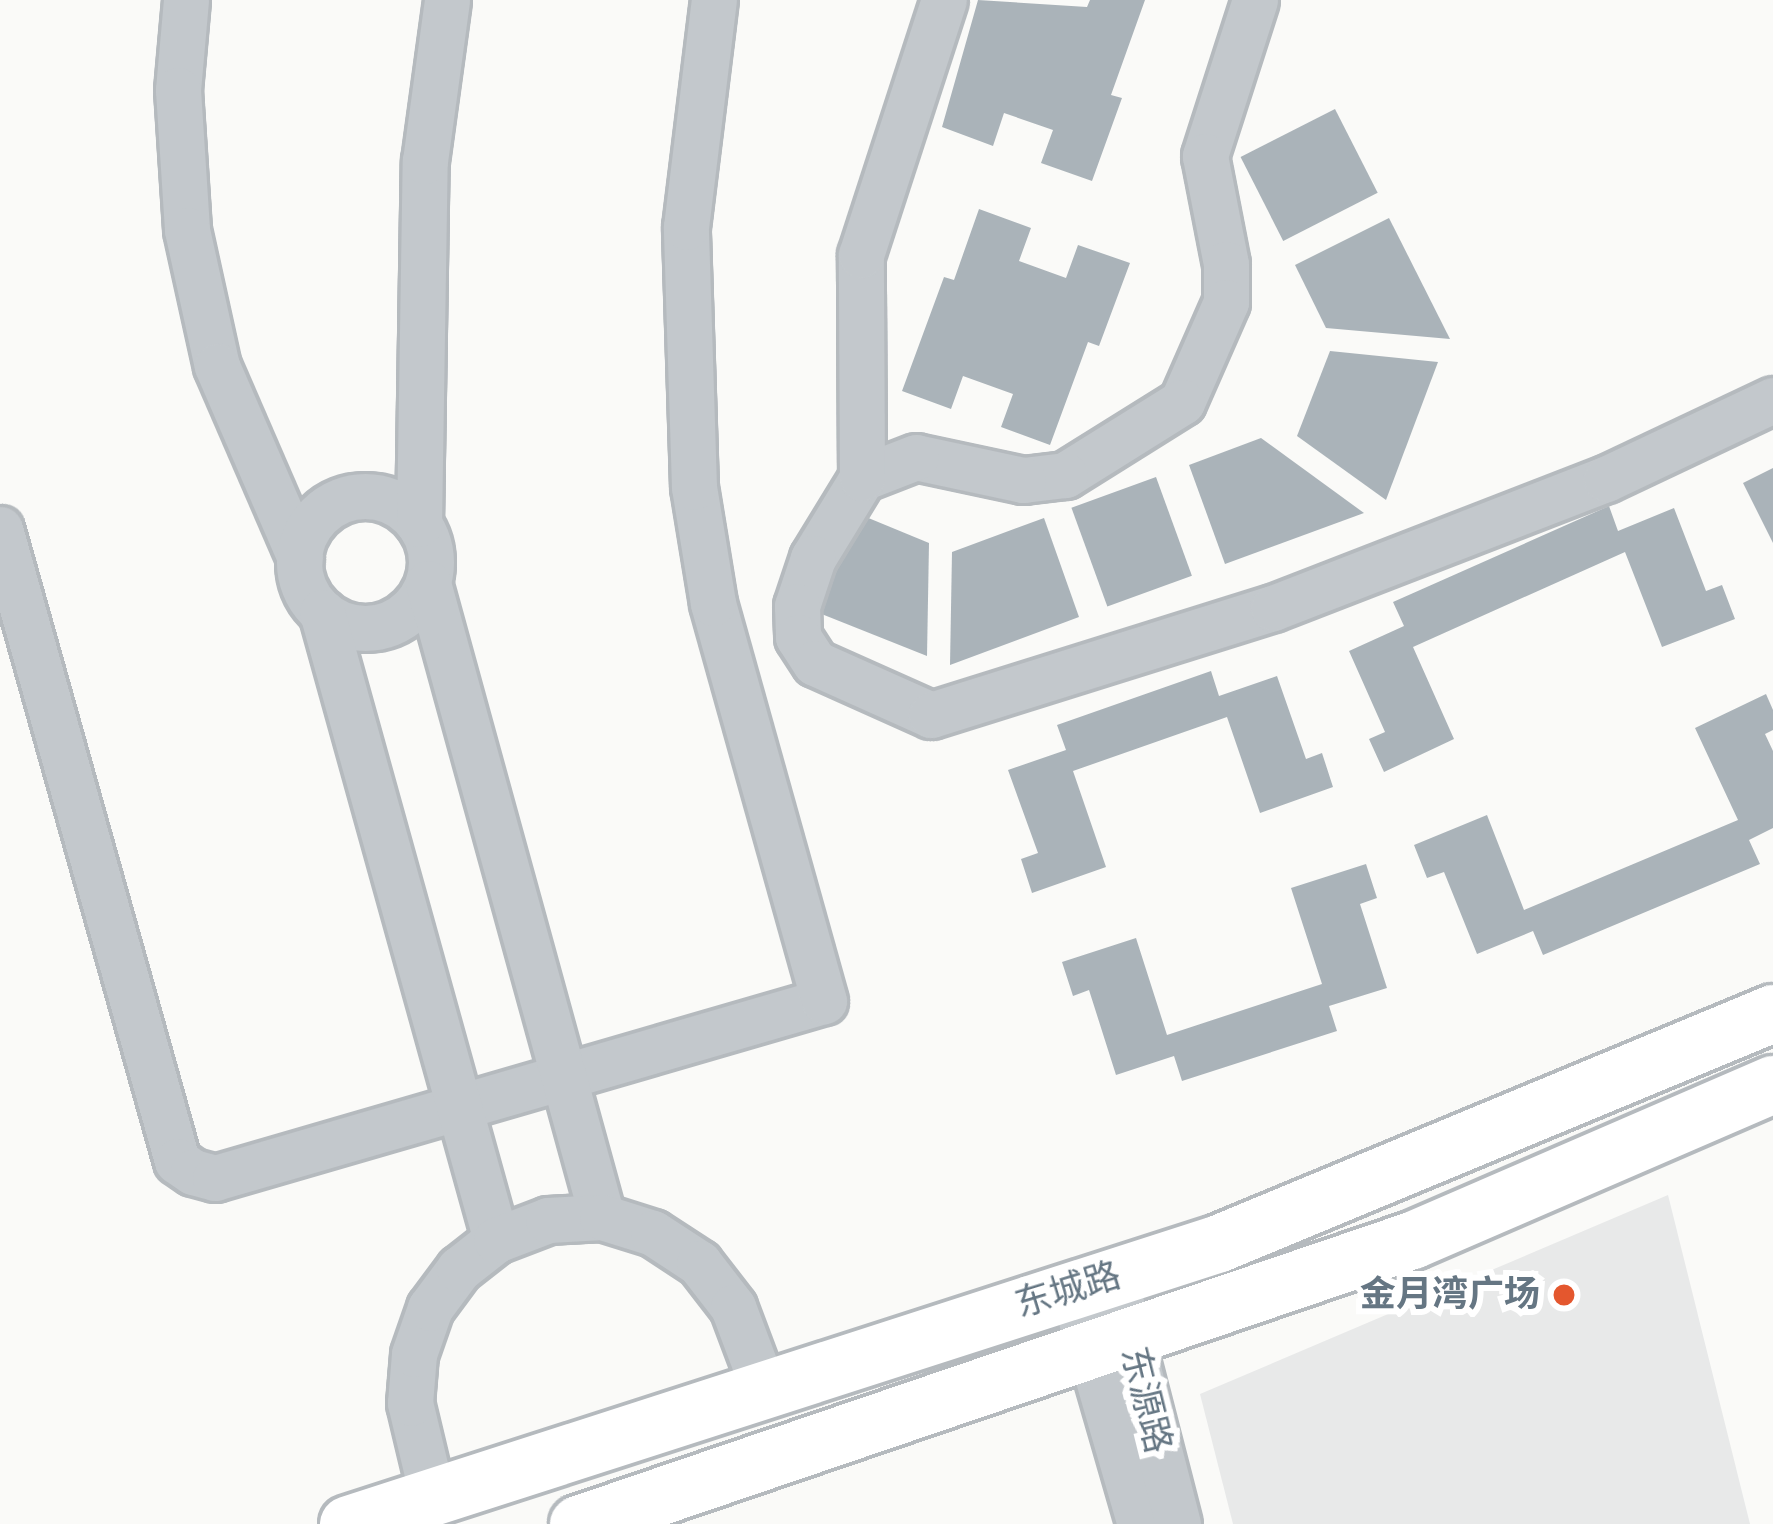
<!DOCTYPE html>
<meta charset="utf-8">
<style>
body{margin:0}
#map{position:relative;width:1773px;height:1524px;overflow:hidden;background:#fafaf8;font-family:"Fira Sans","Noto Sans SC",sans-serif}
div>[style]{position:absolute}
.built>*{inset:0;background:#e8e9e9}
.building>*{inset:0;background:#aab3b9;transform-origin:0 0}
.roads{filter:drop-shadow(3px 0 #b5babe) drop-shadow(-3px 0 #b5babe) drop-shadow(0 3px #b5babe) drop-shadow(0 -3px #b5babe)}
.minor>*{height:45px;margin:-22.5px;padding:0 22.5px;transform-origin:22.5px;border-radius:22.5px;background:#c3c8cc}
.minor>.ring{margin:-22.5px;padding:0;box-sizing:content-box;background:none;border:45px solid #c3c8cc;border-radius:50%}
.major>*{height:57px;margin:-28.5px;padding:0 28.5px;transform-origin:28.5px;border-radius:28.5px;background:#fff}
.dots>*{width:33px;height:33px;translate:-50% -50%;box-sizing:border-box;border:6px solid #fff;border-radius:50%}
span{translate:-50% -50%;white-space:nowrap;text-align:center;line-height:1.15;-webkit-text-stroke:12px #fff;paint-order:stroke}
.street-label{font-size:36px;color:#657683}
.poi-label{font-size:36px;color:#657683;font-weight:700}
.right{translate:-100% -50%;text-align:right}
</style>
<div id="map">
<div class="built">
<div style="clip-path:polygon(1668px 1195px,1750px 1524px,1233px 1524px,1200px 1394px)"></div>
</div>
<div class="building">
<div style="clip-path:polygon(978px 0,1087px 7px,1090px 0,1145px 0,1111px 95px,1122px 98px,1092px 181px,1041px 163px,1053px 130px,1004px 113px,993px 146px,942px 127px)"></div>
<div style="left:1335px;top:109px;width:94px;height:106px;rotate:63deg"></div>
<div style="clip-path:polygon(979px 209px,1031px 228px,1019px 261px,1066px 278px,1078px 245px,1130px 263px,1099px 346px,1088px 342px,1050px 445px,1001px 427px,1013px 394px,963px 376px,951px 409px,902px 391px,944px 277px,954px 280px)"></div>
<div style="clip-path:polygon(1389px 218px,1450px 339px,1326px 328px,1295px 265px)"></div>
<div style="clip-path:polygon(1330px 351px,1438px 362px,1386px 500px,1297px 436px)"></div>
<div style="clip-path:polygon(1261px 438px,1364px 513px,1225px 564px,1189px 465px)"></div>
<div style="clip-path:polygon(1773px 468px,1773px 543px,1743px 483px)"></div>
<div style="left:1156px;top:477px;width:105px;height:90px;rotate:70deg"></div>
<div style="clip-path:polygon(1609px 506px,1618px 531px,1674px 508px,1706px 591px,1722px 585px,1735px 619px,1662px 647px,1625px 552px,1413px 647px,1454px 739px,1384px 772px,1369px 739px,1385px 732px,1349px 651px,1404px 626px,1393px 602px)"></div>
<div style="clip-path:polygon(849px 510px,929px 543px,927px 656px,809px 609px)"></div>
<div style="clip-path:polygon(1044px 518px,1079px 617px,950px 665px,952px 552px)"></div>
<div style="clip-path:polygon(1211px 671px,1219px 696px,1277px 676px,1306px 759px,1322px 753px,1333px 787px,1260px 813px,1227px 717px,1073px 771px,1106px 867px,1032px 893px,1021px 859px,1038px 853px,1008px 770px,1066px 750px,1057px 725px)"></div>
<div style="clip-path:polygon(1766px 694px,1773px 710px,1773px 730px,1765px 734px,1773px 751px,1773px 828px,1749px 840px,1760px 864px,1543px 955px,1533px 931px,1477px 954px,1444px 872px,1427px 878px,1414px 845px,1487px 815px,1524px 910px,1738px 820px,1695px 728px)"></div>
<div style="clip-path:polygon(1366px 864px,1377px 898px,1360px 904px,1387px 988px,1329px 1006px,1337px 1031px,1182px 1081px,1174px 1056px,1116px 1075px,1089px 990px,1073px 996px,1062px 962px,1136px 938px,1167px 1035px,1322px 984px,1291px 888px)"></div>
</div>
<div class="roads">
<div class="minor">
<div style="left:186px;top:0;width:90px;rotate:95.1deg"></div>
<div style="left:178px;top:90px;width:140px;rotate:86.3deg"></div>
<div style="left:187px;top:230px;width:139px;rotate:77.6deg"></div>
<div style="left:217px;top:366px;width:209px;rotate:66.6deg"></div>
<div style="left:1255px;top:0;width:164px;rotate:107.8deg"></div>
<div style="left:1205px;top:156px;width:110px;rotate:79deg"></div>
<div style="left:1226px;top:264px;width:38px;rotate:90deg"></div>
<div style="left:1226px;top:302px;width:109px;rotate:113.7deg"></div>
<div style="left:1182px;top:402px;width:138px;rotate:148deg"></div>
<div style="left:1065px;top:475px;width:42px;rotate:173.2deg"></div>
<div style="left:1023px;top:480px;width:109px;rotate:-167.9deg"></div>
<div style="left:916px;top:457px;width:58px;rotate:158.7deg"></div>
<div style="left:862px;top:478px;width:94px;rotate:121.5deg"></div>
<div style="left:813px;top:558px;width:51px;rotate:108.4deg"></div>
<div style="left:797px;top:606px;width:31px;rotate:88deg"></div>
<div style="left:798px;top:637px;width:31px;rotate:57deg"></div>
<div style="left:815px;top:663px;width:127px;rotate:24.1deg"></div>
<div style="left:931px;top:715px;width:358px;rotate:-17.4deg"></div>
<div style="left:1273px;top:608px;width:357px;rotate:-21.2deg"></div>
<div style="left:1606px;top:479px;width:185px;rotate:-25.3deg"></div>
<div style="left:862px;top:478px;width:223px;rotate:-90.3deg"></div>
<div style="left:861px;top:255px;width:268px;rotate:-72deg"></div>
<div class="ring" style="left:299px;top:496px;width:87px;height:87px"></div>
<div style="left:419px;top:524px;width:363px;rotate:-89.1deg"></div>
<div style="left:425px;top:161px;width:162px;rotate:-82.2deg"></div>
<div style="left:0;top:529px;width:656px;rotate:74.35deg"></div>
<div style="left:177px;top:1161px;width:19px;rotate:35deg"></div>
<div style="left:193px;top:1172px;width:23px;rotate:15deg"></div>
<div style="left:215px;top:1178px;width:634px;rotate:-16.21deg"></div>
<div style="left:824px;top:1001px;width:413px;rotate:-105.6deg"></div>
<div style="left:713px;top:603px;width:118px;rotate:-99.3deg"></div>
<div style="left:694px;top:487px;width:260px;rotate:-91.8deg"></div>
<div style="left:686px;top:227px;width:229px;rotate:-83deg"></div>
<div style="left:428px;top:583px;width:657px;rotate:74.65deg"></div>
<div style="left:322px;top:612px;width:652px;rotate:74.51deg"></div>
<div style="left:1072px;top:1289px;width:245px;rotate:73.9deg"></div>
<div style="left:1122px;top:1306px;width:225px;rotate:75.6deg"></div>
<div style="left:432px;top:1495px;width:95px;rotate:-103.4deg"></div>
<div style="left:410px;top:1403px;width:49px;rotate:-85.3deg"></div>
<div style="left:414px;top:1354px;width:49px;rotate:-70.8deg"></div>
<div style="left:430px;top:1308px;width:49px;rotate:-53.4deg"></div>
<div style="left:459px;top:1269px;width:47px;rotate:-38.1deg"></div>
<div style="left:496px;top:1240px;width:56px;rotate:-21deg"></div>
<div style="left:548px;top:1220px;width:54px;rotate:-3.2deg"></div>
<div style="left:602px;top:1217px;width:53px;rotate:17.4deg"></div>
<div style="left:653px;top:1233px;width:55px;rotate:33.1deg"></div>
<div style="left:699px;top:1263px;width:56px;rotate:52.3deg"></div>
<div style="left:733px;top:1307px;width:82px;rotate:69.4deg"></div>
</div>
<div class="major">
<div style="left:348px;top:1524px;width:915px;rotate:-17.88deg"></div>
<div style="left:1219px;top:1243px;width:600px;rotate:-22.55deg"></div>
<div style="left:578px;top:1524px;width:881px;rotate:-18.81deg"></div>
<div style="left:1412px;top:1240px;width:393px;rotate:-23.4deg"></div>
</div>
</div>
<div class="dots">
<div style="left:1564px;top:1295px;background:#e4572e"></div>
</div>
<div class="street-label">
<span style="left:1068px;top:1290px;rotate:-17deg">东城路</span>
<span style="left:1146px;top:1400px;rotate:76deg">东源路</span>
</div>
<div class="poi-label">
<span class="right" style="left:1540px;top:1295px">金月湾广场</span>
</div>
</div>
